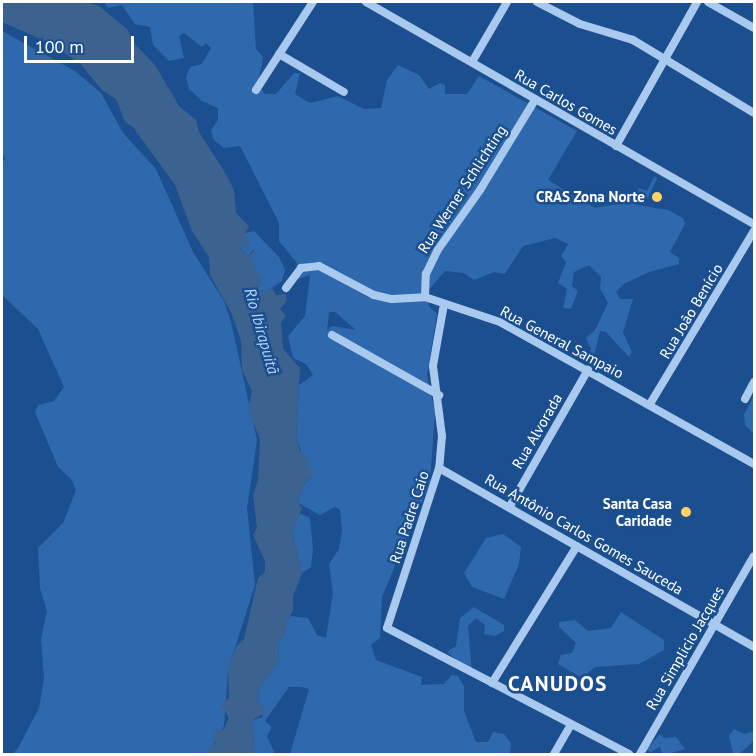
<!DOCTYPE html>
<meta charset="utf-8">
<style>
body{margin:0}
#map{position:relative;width:756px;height:756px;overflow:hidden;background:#1b4f8f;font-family:"PT Sans",sans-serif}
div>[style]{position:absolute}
.green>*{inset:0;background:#2e69ad}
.water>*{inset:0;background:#3c6290}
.minor>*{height:8px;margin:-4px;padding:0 4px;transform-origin:4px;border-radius:4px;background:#a9c9ee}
.dots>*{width:16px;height:16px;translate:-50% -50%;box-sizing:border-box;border:3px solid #1b4f8f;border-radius:50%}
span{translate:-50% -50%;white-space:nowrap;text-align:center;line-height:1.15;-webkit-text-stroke:5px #1b4f8f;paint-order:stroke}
.street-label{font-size:15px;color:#fff}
.poi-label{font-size:15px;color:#fff;font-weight:700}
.right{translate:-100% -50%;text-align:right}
.water-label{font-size:16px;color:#b5d3f5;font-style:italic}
.district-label{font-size:21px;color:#fff;font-weight:700;letter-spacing:1.5px}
.frame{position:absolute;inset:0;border:3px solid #fff;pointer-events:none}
.scale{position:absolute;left:24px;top:36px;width:110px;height:27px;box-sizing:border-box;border:3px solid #fff;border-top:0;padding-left:8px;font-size:18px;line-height:21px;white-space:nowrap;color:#fff;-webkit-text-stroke:4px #1b4f8f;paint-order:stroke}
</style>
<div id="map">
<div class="green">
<div style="clip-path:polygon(evenodd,104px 2px,253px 2px,256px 49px,263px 57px,258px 85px,265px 94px,276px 94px,294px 73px,300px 73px,295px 94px,310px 103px,338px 96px,364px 109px,381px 108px,387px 80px,398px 65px,419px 75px,429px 89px,440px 83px,445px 85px,445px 94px,467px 94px,479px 76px,577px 131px,548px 180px,595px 208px,616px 204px,624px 195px,639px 188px,647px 191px,654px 177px,657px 178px,648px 198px,638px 199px,637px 205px,668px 210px,683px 218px,685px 224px,670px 252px,679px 258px,679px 264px,649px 272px,624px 284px,616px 292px,620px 299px,633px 299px,623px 332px,632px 352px,629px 357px,606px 332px,600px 331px,592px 363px,587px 360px,591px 349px,586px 338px,595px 330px,608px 303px,600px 288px,601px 277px,589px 265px,574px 272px,572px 286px,578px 291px,571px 309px,563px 308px,567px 289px,558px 283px,566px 262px,561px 256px,568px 244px,555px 238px,523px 246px,505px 274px,494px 272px,474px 280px,464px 273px,445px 271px,427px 292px,429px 306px,437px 314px,427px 375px,435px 413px,430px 482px,382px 597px,380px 638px,371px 645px,376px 660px,422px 677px,421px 685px,444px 684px,452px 675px,458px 676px,464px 686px,464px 711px,476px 742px,488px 742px,493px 732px,504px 734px,511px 743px,510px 754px,290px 754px,309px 689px,301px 687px,289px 687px,265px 721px,272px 727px,267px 736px,275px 754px,251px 754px,255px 747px,251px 721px,263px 717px,258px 701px,260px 687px,279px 661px,278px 642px,286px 634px,286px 622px,290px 616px,308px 618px,317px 635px,326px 638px,333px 593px,329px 564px,339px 549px,342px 531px,340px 510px,335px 507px,320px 515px,298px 503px,305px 483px,311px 478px,296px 437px,299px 385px,313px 375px,306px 364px,293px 358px,288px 336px,305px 316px,310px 275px,295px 280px,297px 263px,279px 241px,279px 223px,240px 146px,224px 148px,214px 140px,211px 130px,218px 120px,218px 108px,202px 101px,189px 89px,186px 78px,190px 67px,202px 64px,211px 48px,206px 43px,202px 47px,184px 33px,179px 36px,184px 58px,169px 61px,153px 45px,150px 27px,135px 24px,122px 5px,108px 8px,104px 2px,329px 312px,335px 312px,356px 330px,332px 326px,327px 331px,329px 312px)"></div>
<div style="clip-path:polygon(2px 31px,75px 71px,101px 93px,123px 133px,156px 169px,193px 252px,224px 301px,231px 322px,257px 440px,247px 508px,255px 585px,228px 670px,224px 726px,208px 754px,11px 754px,17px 750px,39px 708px,44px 679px,41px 639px,47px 611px,40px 588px,38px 548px,63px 523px,76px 490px,71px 479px,58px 467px,35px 412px,38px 405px,54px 401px,64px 387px,38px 329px,2px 295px,2px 161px,5px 160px,2px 152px)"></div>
<div style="clip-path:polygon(254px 231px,279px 257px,285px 270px,282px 281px,266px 292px,259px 289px,251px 261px,254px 249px,247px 257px,239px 245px,244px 244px,244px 250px,245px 233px)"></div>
<div style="clip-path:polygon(754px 396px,754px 434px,745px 425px,744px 414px)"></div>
<div style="clip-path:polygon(299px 513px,310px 518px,313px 550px,311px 567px,302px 573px,292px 531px)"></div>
<div style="clip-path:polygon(503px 534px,521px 547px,519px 564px,504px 599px,472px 587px,464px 573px,486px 538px)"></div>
<div style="clip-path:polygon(474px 607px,504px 625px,504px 631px,495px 636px,484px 634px,485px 625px,476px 618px,468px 626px,472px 673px,447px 652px,456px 646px,460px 618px)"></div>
<div style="clip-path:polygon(621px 612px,664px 640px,664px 650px,639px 664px,595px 667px,582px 678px,558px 664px,561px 655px,572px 653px,576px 643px,559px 627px,559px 622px,575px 620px,588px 631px,611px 628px)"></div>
<div style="clip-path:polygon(734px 729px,744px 734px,754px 731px,754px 741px,739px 754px,733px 753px,729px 736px)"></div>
<div style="clip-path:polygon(660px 734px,664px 738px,676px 737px,685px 749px,668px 754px,662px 754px,660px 747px,651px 752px,646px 750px)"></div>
</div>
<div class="water">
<div style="clip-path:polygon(2px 2px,87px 2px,99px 6px,128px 30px,133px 42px,155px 65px,179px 106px,196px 120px,199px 132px,226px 174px,234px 190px,236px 213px,249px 226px,245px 233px,250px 244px,248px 252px,244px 244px,239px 246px,247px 257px,256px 249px,251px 261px,262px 279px,259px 289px,266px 292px,272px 288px,276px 295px,286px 294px,287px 301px,280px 309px,286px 316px,281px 323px,283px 349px,300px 368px,296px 437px,300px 451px,310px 460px,307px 468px,315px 473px,305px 483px,298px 503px,302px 508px,292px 531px,302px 573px,293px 596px,293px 611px,286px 622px,286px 634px,278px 642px,279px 661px,260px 687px,258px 701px,267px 712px,251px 721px,255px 747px,251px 754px,205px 754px,216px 742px,213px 737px,216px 729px,223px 730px,229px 718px,221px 705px,229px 698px,228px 669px,236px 647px,244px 639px,258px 578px,265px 572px,265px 561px,253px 535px,257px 528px,253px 494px,258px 481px,260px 439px,248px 410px,252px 391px,242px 370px,241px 341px,231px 312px,210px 275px,209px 257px,192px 231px,175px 185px,133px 127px,125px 122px,116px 99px,102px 90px,80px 63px,45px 41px,2px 22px)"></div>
</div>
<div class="minor">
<div style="left:366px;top:2px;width:447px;rotate:29.8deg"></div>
<div style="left:537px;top:2px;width:48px;rotate:27.1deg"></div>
<div style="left:580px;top:24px;width:55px;rotate:16.8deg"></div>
<div style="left:633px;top:40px;width:141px;rotate:31.1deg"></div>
<div style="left:708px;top:2px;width:53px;rotate:29.5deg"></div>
<div style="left:279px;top:54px;width:75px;rotate:30.3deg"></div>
<div style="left:472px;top:62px;width:69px;rotate:-59.7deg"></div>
<div style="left:256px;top:90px;width:105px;rotate:-57.1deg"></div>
<div style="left:616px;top:146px;width:165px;rotate:-60.6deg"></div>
<div style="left:286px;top:288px;width:25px;rotate:-53deg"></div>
<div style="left:301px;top:268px;width:18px;rotate:-6deg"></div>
<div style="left:319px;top:266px;width:62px;rotate:27.8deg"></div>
<div style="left:374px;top:295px;width:18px;rotate:13deg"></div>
<div style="left:392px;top:299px;width:33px;rotate:-3deg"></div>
<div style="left:425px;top:297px;width:79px;rotate:18.4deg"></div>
<div style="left:500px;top:322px;width:291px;rotate:29.2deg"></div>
<div style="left:425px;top:297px;width:23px;rotate:-88deg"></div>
<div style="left:426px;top:274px;width:25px;rotate:-64deg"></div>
<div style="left:437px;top:251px;width:75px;rotate:-54.8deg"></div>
<div style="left:480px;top:190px;width:105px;rotate:-58.6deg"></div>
<div style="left:444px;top:304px;width:63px;rotate:100.1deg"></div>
<div style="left:433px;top:366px;width:71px;rotate:82.7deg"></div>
<div style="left:442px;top:436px;width:32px;rotate:95deg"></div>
<div style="left:439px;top:468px;width:168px;rotate:108deg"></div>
<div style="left:387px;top:628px;width:273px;rotate:27.5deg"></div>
<div style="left:332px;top:335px;width:123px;rotate:29.3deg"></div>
<div style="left:745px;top:399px;width:19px;rotate:-62deg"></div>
<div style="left:650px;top:404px;width:202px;rotate:-59deg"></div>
<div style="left:439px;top:468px;width:362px;rotate:29.6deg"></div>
<div style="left:510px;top:506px;width:157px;rotate:-60.2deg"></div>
<div style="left:492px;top:683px;width:161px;rotate:-58.2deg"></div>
<div style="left:554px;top:754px;width:34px;rotate:-60deg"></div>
<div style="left:640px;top:754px;width:228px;rotate:-60.1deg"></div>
</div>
<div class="dots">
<div style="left:657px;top:197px;background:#ffd166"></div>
<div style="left:686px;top:512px;background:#ffd166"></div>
</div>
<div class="street-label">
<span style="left:566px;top:102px;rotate:30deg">Rua Carlos Gomes</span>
<span style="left:462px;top:189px;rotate:-57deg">Rua Werner Schlichting</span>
<span style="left:691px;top:311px;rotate:-59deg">Rua João Benício</span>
<span style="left:562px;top:342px;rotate:28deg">Rua General Sampaio</span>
<span style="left:537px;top:431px;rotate:-60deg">Rua Alvorada</span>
<span style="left:409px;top:517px;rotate:-72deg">Rua Padre Caio</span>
<span style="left:584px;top:534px;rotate:30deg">Rua Antônio Carlos Gomes Sauceda</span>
<span style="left:685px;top:648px;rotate:-60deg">Rua Simplicio Jacques</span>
</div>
<div class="poi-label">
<span class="right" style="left:645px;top:197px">CRAS Zona Norte</span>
<span class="right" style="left:672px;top:512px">Santa Casa<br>Caridade</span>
</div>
<div class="water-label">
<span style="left:262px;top:331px;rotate:74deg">Rio Ibirapuitã</span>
</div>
<div class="district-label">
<span style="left:558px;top:684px">CANUDOS</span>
</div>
<div class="frame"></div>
<div class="scale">100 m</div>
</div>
